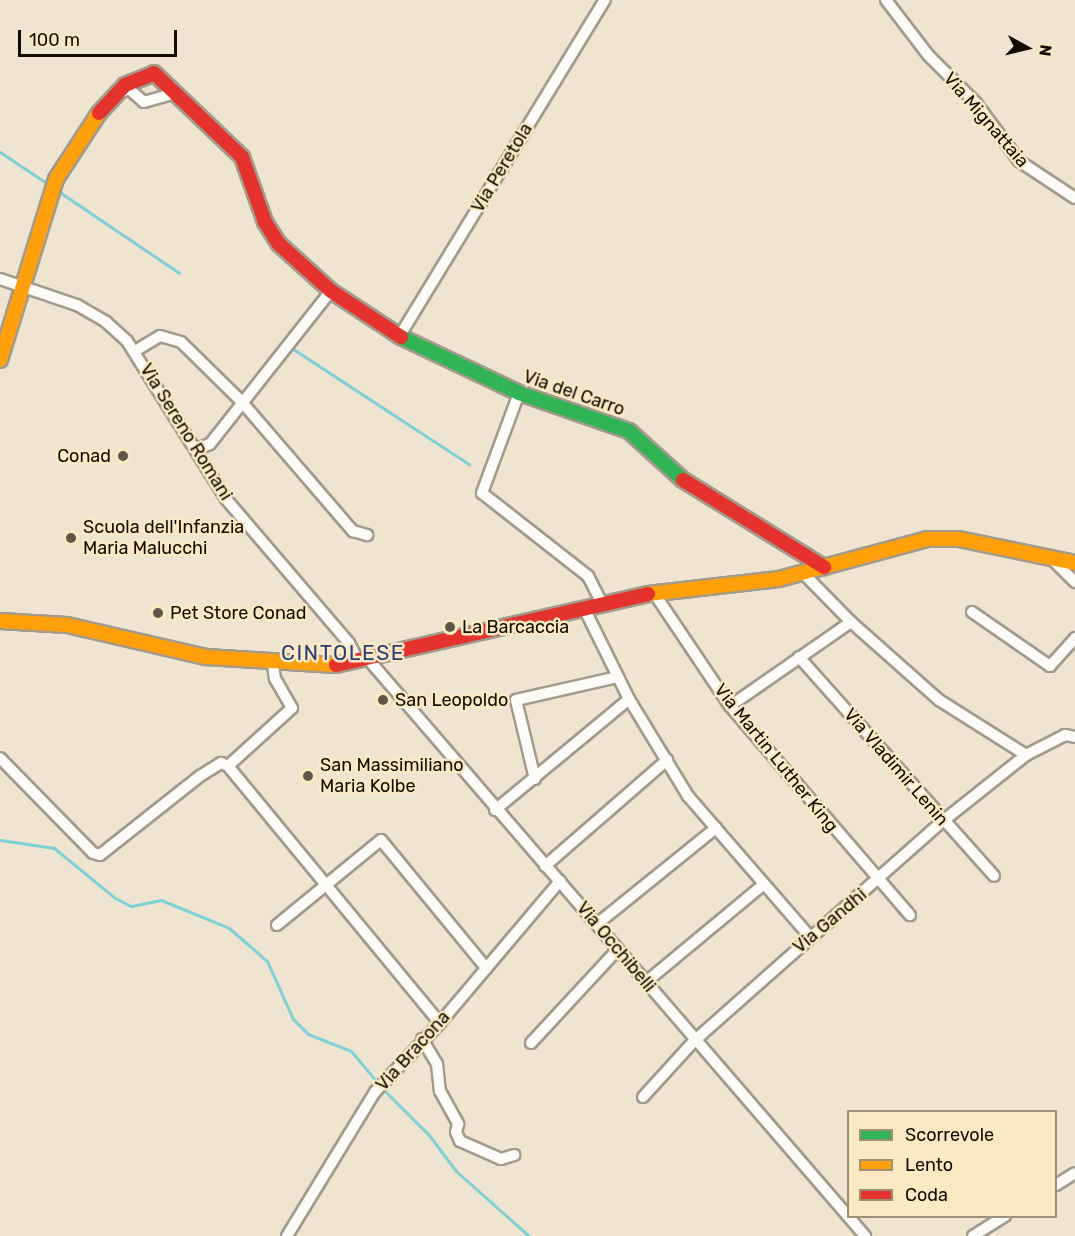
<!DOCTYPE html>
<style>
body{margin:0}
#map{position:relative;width:1075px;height:1236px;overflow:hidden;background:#eee4d0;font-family:Rubik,sans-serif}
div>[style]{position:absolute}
.stream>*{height:3px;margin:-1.5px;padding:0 1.5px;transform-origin:1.5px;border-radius:1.5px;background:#7ed0d4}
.roads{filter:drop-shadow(2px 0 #a29a8b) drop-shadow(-2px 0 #a29a8b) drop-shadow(0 2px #a29a8b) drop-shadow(0 -2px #a29a8b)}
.street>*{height:10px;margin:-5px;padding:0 5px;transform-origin:5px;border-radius:5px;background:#fcfbf8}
.fast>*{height:14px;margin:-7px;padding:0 7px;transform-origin:7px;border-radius:7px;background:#30b455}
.slow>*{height:14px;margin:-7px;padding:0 7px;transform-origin:7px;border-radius:7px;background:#ff9f0a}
.jam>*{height:14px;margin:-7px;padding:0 7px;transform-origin:7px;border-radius:7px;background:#e5322d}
.dots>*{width:16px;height:16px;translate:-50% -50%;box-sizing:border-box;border:3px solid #fbe9c3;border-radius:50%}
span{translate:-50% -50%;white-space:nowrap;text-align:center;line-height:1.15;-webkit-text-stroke:5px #fbe9c3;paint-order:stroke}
.street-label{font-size:18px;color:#110b01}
.poi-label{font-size:18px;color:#110b01}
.right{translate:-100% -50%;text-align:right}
.left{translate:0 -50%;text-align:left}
.quarter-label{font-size:21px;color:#273d75;letter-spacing:1.5px}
.legend{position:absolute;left:847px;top:1110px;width:210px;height:108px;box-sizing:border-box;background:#fbe9c3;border:2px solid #9d9075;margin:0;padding:8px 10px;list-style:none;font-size:18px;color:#110b01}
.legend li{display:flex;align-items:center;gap:12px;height:30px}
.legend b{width:30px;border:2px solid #9d9075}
.north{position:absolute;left:997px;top:18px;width:60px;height:60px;-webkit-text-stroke:4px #fbe9c3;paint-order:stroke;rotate:98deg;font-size:16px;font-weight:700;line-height:24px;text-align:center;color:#110b01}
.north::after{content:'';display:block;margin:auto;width:21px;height:27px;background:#110b01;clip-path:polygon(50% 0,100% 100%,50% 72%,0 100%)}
.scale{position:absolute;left:18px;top:30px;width:159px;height:27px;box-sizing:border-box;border:3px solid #110b01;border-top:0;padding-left:8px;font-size:18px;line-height:21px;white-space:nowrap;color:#110b01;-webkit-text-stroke:4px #fbe9c3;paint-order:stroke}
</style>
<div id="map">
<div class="stream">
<div style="left:0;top:152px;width:58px;rotate:33.7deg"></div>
<div style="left:58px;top:191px;width:146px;rotate:34.1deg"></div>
<div style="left:290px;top:347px;width:214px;rotate:33.2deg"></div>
<div style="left:0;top:840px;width:55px;rotate:8.4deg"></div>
<div style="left:54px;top:848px;width:79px;rotate:39.3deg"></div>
<div style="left:115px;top:898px;width:18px;rotate:27deg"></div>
<div style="left:131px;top:906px;width:31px;rotate:-11deg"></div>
<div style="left:161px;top:900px;width:74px;rotate:22.4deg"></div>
<div style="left:229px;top:928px;width:50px;rotate:41deg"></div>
<div style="left:267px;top:961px;width:64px;rotate:65.9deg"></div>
<div style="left:293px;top:1019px;width:21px;rotate:45deg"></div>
<div style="left:308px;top:1034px;width:46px;rotate:21.6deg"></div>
<div style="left:351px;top:1051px;width:38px;rotate:50deg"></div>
<div style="left:385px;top:1091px;width:62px;rotate:45deg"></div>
<div style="left:429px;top:1135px;width:45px;rotate:53.1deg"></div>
<div style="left:456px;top:1171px;width:98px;rotate:41.7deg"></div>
</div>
<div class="roads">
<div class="street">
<div style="left:886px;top:0;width:69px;rotate:52.6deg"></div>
<div style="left:928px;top:55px;width:68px;rotate:45deg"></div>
<div style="left:976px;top:103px;width:72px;rotate:53.4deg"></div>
<div style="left:1019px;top:161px;width:67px;rotate:33.5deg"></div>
<div style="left:119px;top:93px;width:11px;rotate:-22deg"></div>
<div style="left:129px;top:89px;width:20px;rotate:41deg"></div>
<div style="left:144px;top:102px;width:25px;rotate:-16deg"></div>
<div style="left:168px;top:95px;width:9px;rotate:-69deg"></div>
<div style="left:0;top:279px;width:81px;rotate:18.7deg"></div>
<div style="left:77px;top:305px;width:34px;rotate:30deg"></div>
<div style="left:106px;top:322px;width:28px;rotate:42deg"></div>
<div style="left:127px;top:341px;width:186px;rotate:57.9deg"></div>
<div style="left:226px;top:499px;width:189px;rotate:49.5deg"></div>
<div style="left:349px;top:643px;width:20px;rotate:63deg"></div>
<div style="left:399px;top:337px;width:395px;rotate:-58.6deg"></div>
<div style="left:135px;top:351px;width:29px;rotate:-31deg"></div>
<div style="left:160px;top:336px;width:22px;rotate:16deg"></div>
<div style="left:181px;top:342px;width:84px;rotate:44.5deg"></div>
<div style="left:241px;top:401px;width:172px;rotate:49.3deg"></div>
<div style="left:353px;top:531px;width:15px;rotate:16deg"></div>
<div style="left:519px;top:393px;width:107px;rotate:110.3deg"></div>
<div style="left:482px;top:493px;width:135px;rotate:38.1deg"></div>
<div style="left:588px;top:576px;width:30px;rotate:63deg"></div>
<div style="left:197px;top:449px;width:14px;rotate:-21deg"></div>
<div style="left:210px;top:444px;width:195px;rotate:-51.7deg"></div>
<div style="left:1054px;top:561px;width:30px;rotate:45deg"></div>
<div style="left:803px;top:573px;width:69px;rotate:45.6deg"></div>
<div style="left:851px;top:622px;width:118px;rotate:41.6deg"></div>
<div style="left:939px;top:700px;width:103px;rotate:32.3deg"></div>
<div style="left:654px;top:593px;width:136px;rotate:56.1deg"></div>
<div style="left:730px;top:706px;width:276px;rotate:49.3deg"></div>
<div style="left:584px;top:608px;width:102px;rotate:63.7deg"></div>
<div style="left:629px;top:699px;width:114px;rotate:58.7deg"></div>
<div style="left:688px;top:796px;width:186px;rotate:49.1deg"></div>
<div style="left:972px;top:612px;width:95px;rotate:34.7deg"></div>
<div style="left:1050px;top:666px;width:38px;rotate:-48deg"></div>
<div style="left:799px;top:657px;width:293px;rotate:48.3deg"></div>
<div style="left:368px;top:659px;width:762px;rotate:49.26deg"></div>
<div style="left:730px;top:706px;width:147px;rotate:-34.8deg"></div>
<div style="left:0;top:758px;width:133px;rotate:45.6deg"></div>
<div style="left:93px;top:853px;width:7px;rotate:16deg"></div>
<div style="left:100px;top:855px;width:127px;rotate:-38.3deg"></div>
<div style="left:200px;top:776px;width:25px;rotate:-32deg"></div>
<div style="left:221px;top:763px;width:8px;rotate:23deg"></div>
<div style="left:228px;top:766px;width:333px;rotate:50.5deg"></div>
<div style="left:228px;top:766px;width:86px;rotate:-42.2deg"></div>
<div style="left:292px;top:708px;width:34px;rotate:-120deg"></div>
<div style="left:275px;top:679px;width:15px;rotate:-98deg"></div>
<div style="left:535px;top:779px;width:81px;rotate:-103.5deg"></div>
<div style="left:516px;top:700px;width:104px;rotate:-12.8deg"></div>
<div style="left:495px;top:810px;width:174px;rotate:-39.6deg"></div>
<div style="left:545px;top:866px;width:162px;rotate:-41deg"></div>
<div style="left:597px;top:924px;width:153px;rotate:-38.9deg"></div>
<div style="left:277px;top:925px;width:134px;rotate:-39.3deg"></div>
<div style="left:381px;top:840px;width:166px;rotate:50.6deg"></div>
<div style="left:646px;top:982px;width:153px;rotate:-39.7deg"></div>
<div style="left:422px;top:1039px;width:29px;rotate:59deg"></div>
<div style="left:437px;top:1064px;width:27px;rotate:84deg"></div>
<div style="left:440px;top:1091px;width:38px;rotate:61deg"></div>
<div style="left:458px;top:1124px;width:8px;rotate:104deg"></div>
<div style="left:456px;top:1132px;width:10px;rotate:66deg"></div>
<div style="left:460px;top:1141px;width:45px;rotate:23.7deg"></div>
<div style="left:501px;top:1159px;width:14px;rotate:-17deg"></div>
<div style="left:531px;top:1043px;width:128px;rotate:-47.2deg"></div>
<div style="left:643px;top:1097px;width:76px;rotate:-47.7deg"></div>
<div style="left:694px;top:1041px;width:332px;rotate:-41.5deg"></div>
<div style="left:943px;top:821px;width:106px;rotate:-38.5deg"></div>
<div style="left:1026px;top:755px;width:44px;rotate:-27.1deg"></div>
<div style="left:1065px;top:735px;width:10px;rotate:11deg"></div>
<div style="left:1056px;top:1185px;width:22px;rotate:-32deg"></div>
<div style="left:287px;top:1236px;width:169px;rotate:-58.6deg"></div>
<div style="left:375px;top:1092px;width:95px;rotate:-46.7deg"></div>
<div style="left:440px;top:1023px;width:186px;rotate:-49.8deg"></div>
<div style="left:973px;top:1236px;width:38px;rotate:-32deg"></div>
</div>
<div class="fast">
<div style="left:401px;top:337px;width:131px;rotate:25.4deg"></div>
<div style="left:519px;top:393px;width:116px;rotate:19.1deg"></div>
<div style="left:629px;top:431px;width:73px;rotate:42.2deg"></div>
</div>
<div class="slow">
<div style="left:0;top:360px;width:189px;rotate:-72.8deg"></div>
<div style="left:56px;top:179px;width:79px;rotate:-56.9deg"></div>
<div style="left:648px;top:594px;width:132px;rotate:-6.5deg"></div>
<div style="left:779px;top:579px;width:153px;rotate:-15.1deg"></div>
<div style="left:927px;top:539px;width:32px"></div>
<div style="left:959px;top:539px;width:118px;rotate:11.7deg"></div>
<div style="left:0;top:621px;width:67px;rotate:3.4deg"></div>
<div style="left:67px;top:625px;width:143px;rotate:13deg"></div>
<div style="left:206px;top:657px;width:130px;rotate:3.5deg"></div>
</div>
<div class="jam">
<div style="left:99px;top:113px;width:38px;rotate:-47deg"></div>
<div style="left:125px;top:85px;width:31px;rotate:-22deg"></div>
<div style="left:154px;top:73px;width:122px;rotate:43.7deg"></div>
<div style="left:242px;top:157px;width:69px;rotate:70.5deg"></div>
<div style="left:265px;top:222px;width:26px;rotate:58deg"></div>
<div style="left:279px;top:244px;width:70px;rotate:42.1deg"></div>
<div style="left:331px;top:291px;width:84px;rotate:33.3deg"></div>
<div style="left:683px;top:480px;width:166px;rotate:31.7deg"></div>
<div style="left:336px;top:665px;width:320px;rotate:-12.8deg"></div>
</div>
</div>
<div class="dots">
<div style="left:123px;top:456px;background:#5e5749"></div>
<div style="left:71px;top:538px;background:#5e5749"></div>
<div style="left:158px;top:613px;background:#5e5749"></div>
<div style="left:450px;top:627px;background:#5e5749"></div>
<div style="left:383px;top:700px;background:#5e5749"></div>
<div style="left:308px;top:776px;background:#5e5749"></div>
</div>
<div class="street-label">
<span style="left:986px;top:120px;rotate:49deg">Via Mignattaia</span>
<span style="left:502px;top:168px;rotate:-59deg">Via Peretola</span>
<span style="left:574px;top:393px;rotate:19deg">Via del Carro</span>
<span style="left:186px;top:432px;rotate:58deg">Via Sereno Romani</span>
<span style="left:776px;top:758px;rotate:51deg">Via Martin Luther King</span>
<span style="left:896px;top:767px;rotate:49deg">Via Vladimir Lenin</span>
<span style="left:830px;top:921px;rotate:-40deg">Via Gandhi</span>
<span style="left:616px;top:947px;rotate:50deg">Via Occhibelli</span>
<span style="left:413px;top:1051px;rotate:-48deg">Via Bracona</span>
</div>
<div class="poi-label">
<span class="right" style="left:111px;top:456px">Conad</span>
<span class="left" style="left:83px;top:538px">Scuola dell'Infanzia<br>Maria Malucchi</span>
<span class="left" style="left:170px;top:613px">Pet Store Conad</span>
<span class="left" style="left:462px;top:627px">La Barcaccia</span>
<span class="left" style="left:395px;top:700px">San Leopoldo</span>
<span class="left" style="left:320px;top:776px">San Massimiliano<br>Maria Kolbe</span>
</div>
<div class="quarter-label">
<span style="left:343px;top:653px">CINTOLESE</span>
</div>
<ul class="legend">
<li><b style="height:8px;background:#30b455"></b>Scorrevole</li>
<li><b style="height:8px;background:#ff9f0a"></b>Lento</li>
<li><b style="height:8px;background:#e5322d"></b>Coda</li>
</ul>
<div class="north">N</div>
<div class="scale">100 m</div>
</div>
